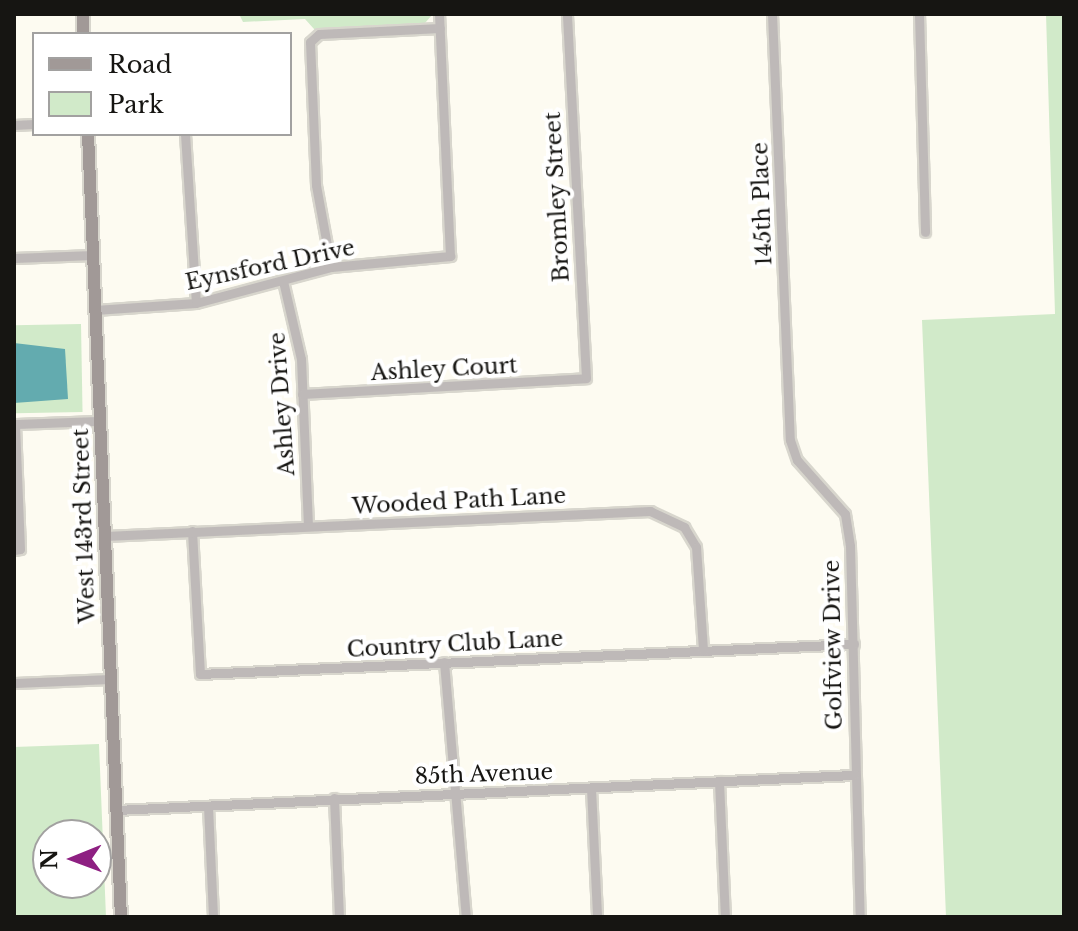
<!DOCTYPE html>
<style>
body{margin:0}
#map{position:relative;width:1078px;height:931px;overflow:hidden;background:#fdfbf1;font-family:"Libre Baskerville",serif}
div>[style]{position:absolute}
.green>*{inset:0;background:#d1eac9;transform-origin:0 0}
.water>*{inset:0;background:#63abaf}
.roads{filter:drop-shadow(2px 0 #d8d6cd) drop-shadow(-2px 0 #d8d6cd) drop-shadow(0 2px #d8d6cd) drop-shadow(0 -2px #d8d6cd)}
.minor>*{height:9px;margin:-4.5px;padding:0 4.5px;transform-origin:4.5px;border-radius:4.5px;background:#beb9b8}
.secondary>*{height:12px;margin:-6px;padding:0 6px;transform-origin:6px;border-radius:6px;background:#a19997}
span{translate:-50% -50%;white-space:nowrap;text-align:center;line-height:1.15;-webkit-text-stroke:8px #fff;paint-order:stroke}
.street-label{font-size:22px;color:#161512}
.frame{position:absolute;inset:0;border:16px solid #161512;pointer-events:none}
.legend{position:absolute;left:32px;top:32px;width:260px;height:104px;box-sizing:border-box;background:#fff;border:2px solid #a2a1a0;margin:0;padding:10px 14px;list-style:none;font-size:24px;color:#161512}
.legend li{display:flex;align-items:center;gap:16px;height:40px}
.legend b{width:40px;border:2px solid #a2a1a0}
.north{position:absolute;left:32px;top:819px;width:80px;height:80px;box-sizing:border-box;background:#fff;border:2px solid #a2a1a0;border-radius:50%;rotate:269deg;font-size:22px;font-weight:700;line-height:32px;text-align:center;color:#161512}
.north::after{content:'';display:block;margin:auto;width:28px;height:36px;background:#8e2082;clip-path:polygon(50% 0,100% 100%,50% 72%,0 100%)}
</style>
<div id="map">
<div class="green">
<div style="clip-path:polygon(239px 14px,432px 14px,432px 15px,425px 23px,314px 29px,305px 19px,243px 22px)"></div>
<div style="clip-path:polygon(1046px 14px,1064px 14px,1064px 917px,946px 917px,922px 320px,1055px 314px)"></div>
<div style="left:81px;top:324px;width:88px;height:67px;rotate:89deg"></div>
<div style="clip-path:polygon(evenodd,99px 744px,106px 917px,14px 917px,14px 747px,99px 744px,96px 835px,96px 883px,48px 883px,48px 835px,96px 835px)"></div>
</div>
<div class="water">
<div style="clip-path:polygon(14px 343px,65px 349px,68px 399px,14px 403px)"></div>
</div>
<div class="roads">
<div class="minor">
<div style="left:772px;top:14px;width:426px;rotate:87.6deg"></div>
<div style="left:790px;top:440px;width:21px;rotate:71deg"></div>
<div style="left:797px;top:460px;width:72px;rotate:48.4deg"></div>
<div style="left:845px;top:514px;width:32px;rotate:81deg"></div>
<div style="left:850px;top:546px;width:371px;rotate:88.5deg"></div>
<div style="left:919px;top:14px;width:218px;rotate:88.4deg"></div>
<div style="left:14px;top:125px;width:20px;rotate:-3deg"></div>
<div style="left:185px;top:134px;width:169px;rotate:86.3deg"></div>
<div style="left:14px;top:258px;width:79px;rotate:-2.2deg"></div>
<div style="left:331px;top:267px;width:83px;rotate:-100.4deg"></div>
<div style="left:316px;top:185px;width:143px;rotate:-92.4deg"></div>
<div style="left:310px;top:42px;width:12px;rotate:-42deg"></div>
<div style="left:319px;top:34px;width:121px;rotate:-2.8deg"></div>
<div style="left:283px;top:281px;width:80px;rotate:77deg"></div>
<div style="left:301px;top:359px;width:167px;rotate:87.6deg"></div>
<div style="left:95px;top:310px;width:101px;rotate:-4deg"></div>
<div style="left:196px;top:303px;width:140px;rotate:-14.9deg"></div>
<div style="left:331px;top:267px;width:120px;rotate:-5.3deg"></div>
<div style="left:450px;top:256px;width:242px;rotate:-92.6deg"></div>
<div style="left:302px;top:394px;width:284px;rotate:-3.2deg"></div>
<div style="left:586px;top:378px;width:364px;rotate:-93deg"></div>
<div style="left:14px;top:424px;width:86px;rotate:-2deg"></div>
<div style="left:192px;top:531px;width:143px;rotate:86.8deg"></div>
<div style="left:200px;top:674px;width:655px;rotate:-2.63deg"></div>
<div style="left:105px;top:536px;width:546px;rotate:-2.63deg"></div>
<div style="left:650px;top:511px;width:38px;rotate:25deg"></div>
<div style="left:684px;top:527px;width:23px;rotate:59deg"></div>
<div style="left:696px;top:547px;width:104px;rotate:86.1deg"></div>
<div style="left:14px;top:550px;width:6px;rotate:-9deg"></div>
<div style="left:20px;top:549px;width:125px;rotate:-92.3deg"></div>
<div style="left:444px;top:662px;width:256px;rotate:85.1deg"></div>
<div style="left:14px;top:683px;width:97px;rotate:-2.4deg"></div>
<div style="left:719px;top:781px;width:136px;rotate:87.5deg"></div>
<div style="left:591px;top:788px;width:129px;rotate:87.3deg"></div>
<div style="left:334px;top:798px;width:119px;rotate:87.6deg"></div>
<div style="left:208px;top:806px;width:111px;rotate:87.4deg"></div>
<div style="left:116px;top:810px;width:739px;rotate:-2.72deg"></div>
</div>
<div class="secondary">
<div style="left:83px;top:14px;width:20px;rotate:90deg"></div>
<div style="left:88px;top:134px;width:784px;rotate:87.59deg"></div>
</div>
</div>
<div class="street-label">
<span style="left:557px;top:197px;rotate:-93deg">Bromley Street</span>
<span style="left:762px;top:204px;rotate:-92deg">145th Place</span>
<span style="left:270px;top:265px;rotate:-12deg">Eynsford Drive</span>
<span style="left:444px;top:369px;rotate:-3deg">Ashley Court</span>
<span style="left:282px;top:404px;rotate:-94deg">Ashley Drive</span>
<span style="left:459px;top:501px;rotate:-3deg">Wooded Path Lane</span>
<span style="left:84px;top:526px;rotate:-92deg">West 143rd Street</span>
<span style="left:455px;top:644px;rotate:-3deg">Country Club Lane</span>
<span style="left:833px;top:645px;rotate:-91deg">Golfview Drive</span>
<span style="left:484px;top:774px;rotate:-2deg">85th Avenue</span>
</div>
<div class="frame"></div>
<ul class="legend">
<li><b style="height:10px;background:#a19997"></b>Road</li>
<li><b style="height:22px;background:#d1eac9"></b>Park</li>
</ul>
<div class="north">N</div>
</div>
